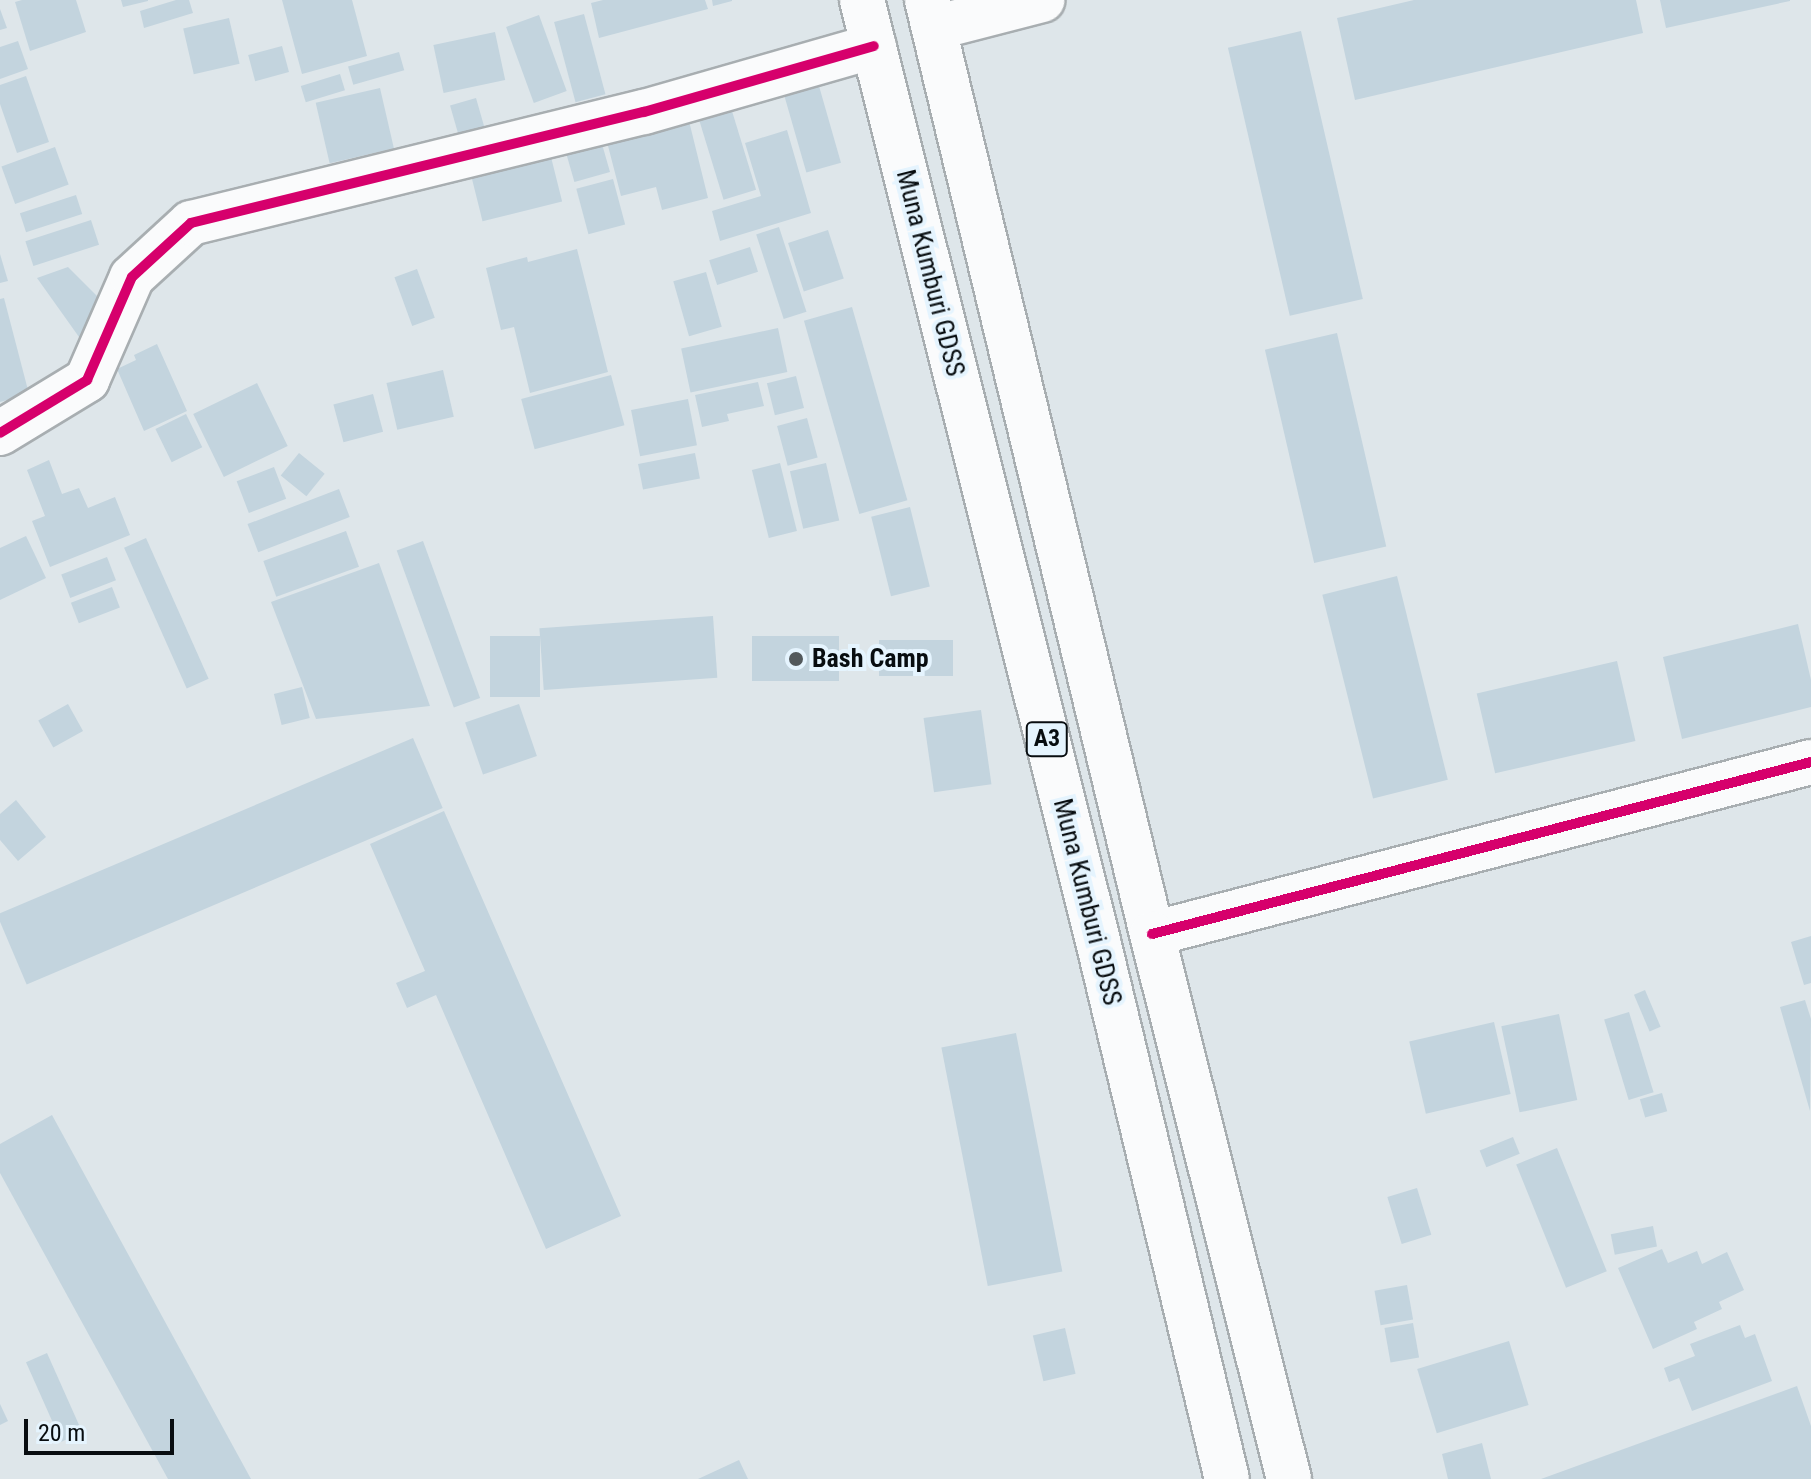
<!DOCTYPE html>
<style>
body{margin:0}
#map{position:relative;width:1811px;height:1479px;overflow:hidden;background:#dee6ea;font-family:"Roboto Condensed",sans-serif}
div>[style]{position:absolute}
.building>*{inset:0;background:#c3d4de;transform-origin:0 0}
.roads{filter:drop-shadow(2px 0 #a8aeb1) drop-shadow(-2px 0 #a8aeb1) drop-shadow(0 2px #a8aeb1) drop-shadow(0 -2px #a8aeb1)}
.minor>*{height:44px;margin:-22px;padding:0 22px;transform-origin:22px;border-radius:22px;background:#fafbfc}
.trunk>*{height:44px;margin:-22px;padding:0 22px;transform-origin:22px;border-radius:22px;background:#fafbfc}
.cycleway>*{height:10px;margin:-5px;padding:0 5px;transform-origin:5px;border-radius:5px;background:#d6006c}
.dots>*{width:22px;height:22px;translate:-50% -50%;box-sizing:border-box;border:4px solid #e5f4fe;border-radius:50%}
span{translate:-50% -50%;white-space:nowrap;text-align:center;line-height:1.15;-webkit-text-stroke:8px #e5f4fe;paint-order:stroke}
.shield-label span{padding:2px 6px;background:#e5f4fe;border:2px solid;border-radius:6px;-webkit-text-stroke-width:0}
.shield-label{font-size:24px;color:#080d10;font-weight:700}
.street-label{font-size:26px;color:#080d10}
.poi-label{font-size:26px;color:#080d10;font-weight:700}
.left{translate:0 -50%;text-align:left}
.scale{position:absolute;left:24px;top:1419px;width:150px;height:36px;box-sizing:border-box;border:4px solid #080d10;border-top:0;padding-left:10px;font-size:24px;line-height:28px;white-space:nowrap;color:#080d10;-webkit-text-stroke:6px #e5f4fe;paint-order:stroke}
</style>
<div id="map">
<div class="building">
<div style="clip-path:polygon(22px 0,76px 0,86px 32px,30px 51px,15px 2px)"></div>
<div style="clip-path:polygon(121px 0,148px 0,148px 1px,123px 7px)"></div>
<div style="clip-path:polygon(176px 0,189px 0,193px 13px,144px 28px,140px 11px)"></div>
<div style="clip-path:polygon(282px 0,352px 0,367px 56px,302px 74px)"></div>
<div style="clip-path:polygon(603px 0,705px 0,708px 9px,599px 38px,591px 3px)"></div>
<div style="clip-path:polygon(712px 0,732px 0,732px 1px,713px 6px)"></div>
<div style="clip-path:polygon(1414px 0,1636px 0,1643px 33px,1355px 100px,1337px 18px)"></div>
<div style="clip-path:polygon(1660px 0,1790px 0,1790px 1px,1666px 28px)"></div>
<div style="clip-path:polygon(0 9px,7px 28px,0 30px)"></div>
<div style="left:584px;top:14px;width:83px;height:31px;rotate:75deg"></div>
<div style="left:539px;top:15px;width:81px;height:35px;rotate:70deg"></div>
<div style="left:229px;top:18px;width:47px;height:47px;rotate:77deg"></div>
<div style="left:1301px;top:31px;width:275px;height:75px;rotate:77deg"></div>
<div style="left:495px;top:32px;width:49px;height:63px;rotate:78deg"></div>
<div style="clip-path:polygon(18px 41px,28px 69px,0 79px,0 47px)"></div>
<div style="left:282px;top:46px;width:27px;height:35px;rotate:75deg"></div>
<div style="left:399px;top:52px;width:19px;height:53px;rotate:74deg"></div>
<div style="left:340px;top:74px;width:17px;height:41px;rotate:73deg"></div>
<div style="clip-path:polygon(26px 76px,49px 142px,17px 153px,0 104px,0 85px)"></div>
<div style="left:817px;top:79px;width:87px;height:36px;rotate:74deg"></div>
<div style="left:380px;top:88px;width:62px;height:66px;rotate:77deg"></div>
<div style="left:476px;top:98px;width:37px;height:27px;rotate:74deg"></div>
<div style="left:728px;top:98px;width:96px;height:34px;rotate:73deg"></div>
<div style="clip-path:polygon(689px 121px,708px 198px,662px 210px,656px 187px,621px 196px,607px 142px)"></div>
<div style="clip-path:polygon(787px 130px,811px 213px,720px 241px,712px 211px,761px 196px,745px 143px)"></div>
<div style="left:602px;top:144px;width:29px;height:37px;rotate:74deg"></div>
<div style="left:55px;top:147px;width:40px;height:57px;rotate:70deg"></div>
<div style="left:550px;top:153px;width:50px;height:82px;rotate:76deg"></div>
<div style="left:613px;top:179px;width:47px;height:38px;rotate:75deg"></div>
<div style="left:76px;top:195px;width:20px;height:59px;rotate:72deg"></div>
<div style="left:91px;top:220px;width:26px;height:69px;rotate:72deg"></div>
<div style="left:779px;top:227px;width:89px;height:24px;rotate:72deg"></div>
<div style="left:828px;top:230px;width:51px;height:42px;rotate:72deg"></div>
<div style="left:750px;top:247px;width:26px;height:43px;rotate:72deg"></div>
<div style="clip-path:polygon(577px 249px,608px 372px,530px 393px,514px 327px,501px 330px,486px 268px,527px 257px,528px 262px)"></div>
<div style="clip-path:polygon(0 254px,8px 281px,0 283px)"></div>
<div style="clip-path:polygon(68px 267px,101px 300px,84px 344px,37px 278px)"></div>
<div style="left:417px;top:269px;width:52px;height:24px;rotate:70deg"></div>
<div style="left:706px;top:272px;width:57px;height:34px;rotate:74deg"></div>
<div style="clip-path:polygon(4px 298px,29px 394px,0 402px,0 299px)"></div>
<div style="left:852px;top:307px;width:201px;height:50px;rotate:74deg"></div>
<div style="left:778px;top:328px;width:45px;height:99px;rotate:78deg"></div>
<div style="left:1337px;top:333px;width:219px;height:74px;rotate:77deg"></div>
<div style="clip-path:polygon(157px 344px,187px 411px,144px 431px,117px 369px,136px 360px,134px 355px)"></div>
<div style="left:443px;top:370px;width:48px;height:58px;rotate:77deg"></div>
<div style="left:611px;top:375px;width:52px;height:93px;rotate:75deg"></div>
<div style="left:796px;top:376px;width:33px;height:30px;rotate:76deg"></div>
<div style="clip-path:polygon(758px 382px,764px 406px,727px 414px,729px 421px,702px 427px,695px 395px)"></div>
<div style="left:257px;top:383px;width:70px;height:71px;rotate:64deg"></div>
<div style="left:373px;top:394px;width:39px;height:41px;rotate:75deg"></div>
<div style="left:688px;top:399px;width:47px;height:58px;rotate:79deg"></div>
<div style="left:186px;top:414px;width:37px;height:34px;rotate:64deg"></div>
<div style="left:807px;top:418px;width:41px;height:31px;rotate:75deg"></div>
<div style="left:299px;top:453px;width:33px;height:29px;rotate:39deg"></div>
<div style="left:695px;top:453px;width:26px;height:58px;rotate:79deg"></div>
<div style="clip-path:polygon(49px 460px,62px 494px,79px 488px,88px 508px,115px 497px,130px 535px,50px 567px,32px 521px,45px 516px,27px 470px)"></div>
<div style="left:780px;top:463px;width:70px;height:29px;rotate:76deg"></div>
<div style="left:826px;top:463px;width:59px;height:37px;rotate:77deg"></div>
<div style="left:274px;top:467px;width:34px;height:40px;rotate:69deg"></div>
<div style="left:339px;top:489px;width:30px;height:98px;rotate:69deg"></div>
<div style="left:910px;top:507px;width:82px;height:40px;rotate:76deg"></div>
<div style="left:346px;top:531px;width:38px;height:88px;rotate:70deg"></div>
<div style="clip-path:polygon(26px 536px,46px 578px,0 600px,0 548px)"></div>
<div style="left:146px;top:538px;width:154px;height:24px;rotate:66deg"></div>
<div style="left:423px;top:541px;width:167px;height:28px;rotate:70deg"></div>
<div style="left:107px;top:557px;width:25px;height:49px;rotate:69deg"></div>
<div style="clip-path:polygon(379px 563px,430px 706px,316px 719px,271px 602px)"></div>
<div style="left:1397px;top:576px;width:210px;height:77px;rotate:76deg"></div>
<div style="left:112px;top:587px;width:22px;height:44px;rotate:69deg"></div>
<div style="left:713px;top:616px;width:62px;height:174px;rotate:86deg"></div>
<div style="clip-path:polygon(1798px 624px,1811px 680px,1811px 707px,1682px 739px,1663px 657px)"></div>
<div style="left:490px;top:636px;width:50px;height:61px"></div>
<div style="left:839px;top:636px;width:45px;height:87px;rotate:90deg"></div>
<div style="left:879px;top:640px;width:74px;height:36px"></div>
<div style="left:1617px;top:661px;width:82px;height:144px;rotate:77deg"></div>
<div style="left:302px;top:687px;width:32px;height:29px;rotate:76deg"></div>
<div style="left:68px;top:704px;width:31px;height:34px;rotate:61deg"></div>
<div style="left:519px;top:704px;width:55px;height:57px;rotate:71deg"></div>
<div style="left:981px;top:710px;width:75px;height:58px;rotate:82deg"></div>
<div style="left:413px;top:738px;width:76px;height:452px;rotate:67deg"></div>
<div style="clip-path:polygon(16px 800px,46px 837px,18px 861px,0 840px,0 814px)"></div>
<div style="clip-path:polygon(444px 811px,621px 1216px,546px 1249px,436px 995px,407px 1008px,396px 983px,425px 971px,370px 844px)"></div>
<div style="clip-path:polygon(1811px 936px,1811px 983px,1804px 985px,1791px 942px)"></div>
<div style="left:1645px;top:990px;width:40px;height:12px;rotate:67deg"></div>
<div style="clip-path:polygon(1805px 1000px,1811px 1019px,1810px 1111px,1780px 1007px)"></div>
<div style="left:1629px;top:1012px;width:84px;height:26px;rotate:73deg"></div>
<div style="left:1559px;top:1014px;width:88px;height:59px;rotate:78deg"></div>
<div style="left:1494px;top:1022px;width:74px;height:87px;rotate:77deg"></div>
<div style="left:1016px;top:1033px;width:243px;height:76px;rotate:79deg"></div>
<div style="left:1662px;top:1093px;width:19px;height:23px;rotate:74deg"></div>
<div style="clip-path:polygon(52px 1115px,251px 1479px,168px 1479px,0 1173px,0 1144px)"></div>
<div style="left:1513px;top:1137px;width:18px;height:36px;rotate:68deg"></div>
<div style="left:1557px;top:1148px;width:133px;height:44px;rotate:68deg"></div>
<div style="left:1417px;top:1188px;width:49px;height:31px;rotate:73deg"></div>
<div style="left:1653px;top:1226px;width:21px;height:43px;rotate:79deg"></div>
<div style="clip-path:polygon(1662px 1249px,1668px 1263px,1697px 1251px,1702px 1264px,1727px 1252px,1744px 1290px,1719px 1302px,1722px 1309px,1694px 1322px,1697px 1329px,1653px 1349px,1618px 1268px)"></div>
<div style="left:1407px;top:1285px;width:35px;height:33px;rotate:80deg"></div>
<div style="left:1413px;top:1323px;width:35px;height:29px;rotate:80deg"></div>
<div style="clip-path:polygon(1740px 1325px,1745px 1338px,1755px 1334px,1772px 1381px,1692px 1411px,1679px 1378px,1669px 1382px,1664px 1368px,1695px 1356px,1690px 1344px)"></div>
<div style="left:1065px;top:1328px;width:47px;height:33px;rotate:77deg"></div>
<div style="left:1509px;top:1341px;width:67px;height:96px;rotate:73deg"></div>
<div style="left:47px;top:1353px;width:87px;height:23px;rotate:66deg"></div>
<div style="clip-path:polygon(1797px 1386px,1811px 1426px,1811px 1479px,1541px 1479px)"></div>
<div style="clip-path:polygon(0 1404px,8px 1421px,0 1425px)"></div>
<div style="clip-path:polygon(1482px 1443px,1491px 1479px,1448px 1479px,1442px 1454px)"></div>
<div style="clip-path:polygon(739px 1460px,748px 1479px,698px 1479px)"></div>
</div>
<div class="roads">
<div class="minor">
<div style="left:934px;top:28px;width:112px;rotate:-14.5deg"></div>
<div style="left:0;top:433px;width:102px;rotate:-31.3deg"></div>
<div style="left:87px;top:380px;width:112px;rotate:-66.4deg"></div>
<div style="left:132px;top:277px;width:80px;rotate:-42.5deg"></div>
<div style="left:191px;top:223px;width:466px;rotate:-13.8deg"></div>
<div style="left:644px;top:112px;width:239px;rotate:-16deg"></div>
<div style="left:1152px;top:934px;width:681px;rotate:-14.63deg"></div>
</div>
<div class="trunk">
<div style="left:862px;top:0;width:970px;rotate:75.92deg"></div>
<div style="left:1098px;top:941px;width:553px;rotate:76.52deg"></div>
<div style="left:927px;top:0;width:961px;rotate:76.46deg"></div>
<div style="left:1152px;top:934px;width:562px;rotate:75.89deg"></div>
</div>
</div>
<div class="cycleway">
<div style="left:0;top:433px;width:102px;rotate:-31.3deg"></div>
<div style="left:87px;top:380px;width:112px;rotate:-66.4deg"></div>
<div style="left:132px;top:277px;width:80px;rotate:-42.5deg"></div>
<div style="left:191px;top:223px;width:466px;rotate:-13.8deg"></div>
<div style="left:644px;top:112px;width:239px;rotate:-16deg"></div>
<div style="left:1152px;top:934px;width:681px;rotate:-14.63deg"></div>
</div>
<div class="dots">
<div style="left:796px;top:659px;background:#53595c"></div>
</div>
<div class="shield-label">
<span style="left:1047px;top:739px">A3</span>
</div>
<div class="street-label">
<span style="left:930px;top:273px;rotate:76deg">Muna Kumburi GDSS</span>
<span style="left:1087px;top:902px;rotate:76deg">Muna Kumburi GDSS</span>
</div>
<div class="poi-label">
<span class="left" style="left:812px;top:659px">Bash Camp</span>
</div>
<div class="scale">20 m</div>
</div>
